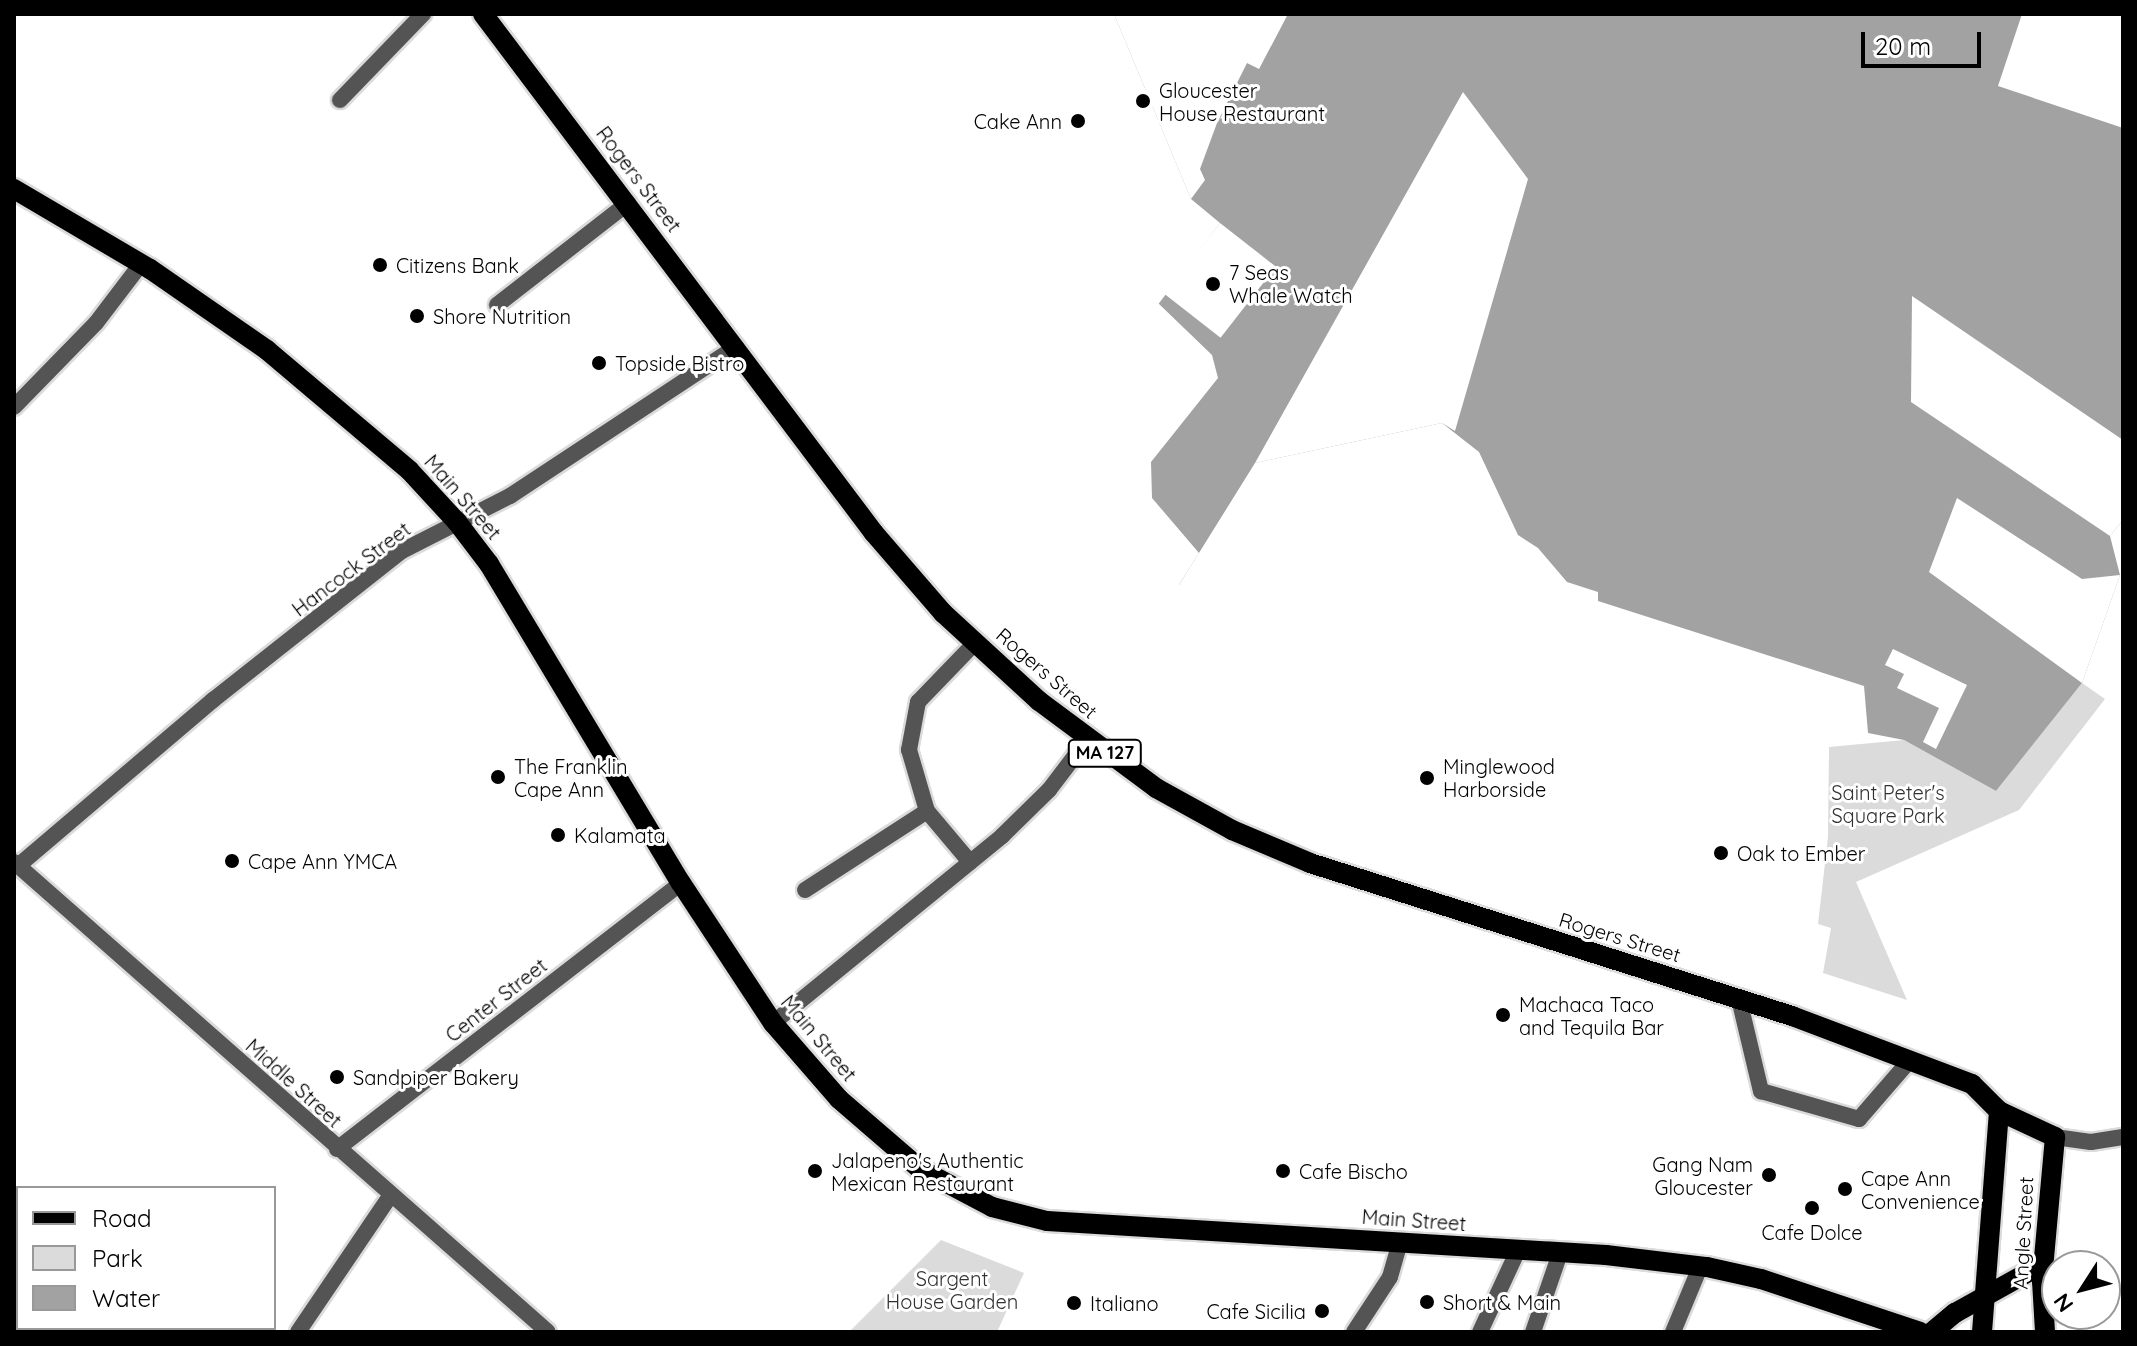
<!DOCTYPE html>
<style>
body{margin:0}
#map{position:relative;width:2137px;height:1346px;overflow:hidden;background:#fff;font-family:Quicksand,sans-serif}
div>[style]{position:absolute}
.green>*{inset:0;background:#dbdbdb}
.water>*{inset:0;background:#a2a2a2}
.pier>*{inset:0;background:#fff;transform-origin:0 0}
.roads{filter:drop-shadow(2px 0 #dbdbdb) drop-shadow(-2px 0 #dbdbdb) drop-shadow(0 2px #dbdbdb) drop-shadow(0 -2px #dbdbdb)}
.lane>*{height:16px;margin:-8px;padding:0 8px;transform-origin:8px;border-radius:8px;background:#545454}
.street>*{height:16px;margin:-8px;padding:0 8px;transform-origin:8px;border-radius:8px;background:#545454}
.primary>*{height:20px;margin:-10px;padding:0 10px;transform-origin:10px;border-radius:10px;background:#000}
.dots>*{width:22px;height:22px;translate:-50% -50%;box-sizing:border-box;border:4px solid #fff;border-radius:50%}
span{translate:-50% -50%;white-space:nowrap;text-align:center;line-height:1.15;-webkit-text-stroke:6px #fff;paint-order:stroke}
.shield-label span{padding:2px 6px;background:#fff;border:2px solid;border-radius:6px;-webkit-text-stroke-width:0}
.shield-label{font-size:18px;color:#000;font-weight:700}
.poi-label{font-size:20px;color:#000}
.left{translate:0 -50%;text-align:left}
.right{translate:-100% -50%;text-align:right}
.street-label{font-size:20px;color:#000}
.park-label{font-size:20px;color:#323232}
.frame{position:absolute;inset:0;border:16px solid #000;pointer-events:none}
.legend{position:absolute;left:16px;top:1186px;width:260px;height:144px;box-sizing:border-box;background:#fff;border:2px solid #999;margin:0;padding:10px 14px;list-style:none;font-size:24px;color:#000}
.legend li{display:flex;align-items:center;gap:16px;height:40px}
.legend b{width:40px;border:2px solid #999}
.north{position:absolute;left:2041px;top:1250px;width:80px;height:80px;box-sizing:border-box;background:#fff;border:2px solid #999;border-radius:50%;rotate:234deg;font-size:22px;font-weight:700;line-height:32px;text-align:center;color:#000}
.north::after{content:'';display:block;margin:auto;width:28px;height:36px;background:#000;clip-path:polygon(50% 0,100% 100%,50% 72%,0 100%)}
.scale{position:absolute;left:1861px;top:32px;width:120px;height:36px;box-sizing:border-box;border:4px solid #000;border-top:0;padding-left:10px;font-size:24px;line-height:28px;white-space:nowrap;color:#000;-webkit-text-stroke:6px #fff;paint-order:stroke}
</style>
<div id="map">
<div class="green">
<div style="clip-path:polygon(2082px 683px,2105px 699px,2019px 810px,1856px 882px,1907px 1000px,1823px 973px,1831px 928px,1818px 924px,1828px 837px,1829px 747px,1904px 740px,1996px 791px)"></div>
<div style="clip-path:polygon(941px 1240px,1024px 1273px,997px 1332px,849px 1332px)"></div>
</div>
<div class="water">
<div style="clip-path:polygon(1114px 14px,2123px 14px,2123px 520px,2110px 536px,2120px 575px,2082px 683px,1996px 791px,1904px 740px,1868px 733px,1864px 686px,1598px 601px,1598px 592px,1567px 582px,1538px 548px,1518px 535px,1479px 452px,1442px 423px,1255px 463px,1179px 585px,1102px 487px,1182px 374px,1179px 360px,1144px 323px,1220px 223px,1191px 199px)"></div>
</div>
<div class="pier">
<div style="clip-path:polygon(1114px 14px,1288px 14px,1259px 69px,1247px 63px,1217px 123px,1200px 169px,1205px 180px,1191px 199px)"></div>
<div style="clip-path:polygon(2022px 14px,2123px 14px,2123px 128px,1998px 86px)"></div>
<div style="clip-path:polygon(1463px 92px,1528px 179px,1455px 431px,1442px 423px,1255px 463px)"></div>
<div style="left:1220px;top:223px;width:71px;height:90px;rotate:38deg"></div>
<div style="clip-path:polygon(1912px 296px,2123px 440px,2123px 520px,2110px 536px,1911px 402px)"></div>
<div style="clip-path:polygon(1158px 303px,1212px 355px,1218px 378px,1151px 462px,1152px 498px,1199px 553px,1177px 588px,1113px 530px,1097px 506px,1098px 485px,1178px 373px,1176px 362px,1140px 324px)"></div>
<div style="clip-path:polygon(1957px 498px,2082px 579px,2120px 575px,2082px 683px,1929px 572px)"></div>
<div style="clip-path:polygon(1893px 649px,1967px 685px,1936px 749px,1923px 742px,1939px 708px,1897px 688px,1904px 674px,1885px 665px)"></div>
</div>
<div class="roads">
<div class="lane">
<div style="left:340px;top:100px;width:120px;rotate:-46deg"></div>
<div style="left:497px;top:305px;width:166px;rotate:-37.9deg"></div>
<div style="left:927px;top:811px;width:64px;rotate:-106.4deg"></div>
<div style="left:909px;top:750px;width:49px;rotate:-79.4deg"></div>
<div style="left:918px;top:702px;width:83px;rotate:-46deg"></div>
<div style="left:805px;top:890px;width:145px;rotate:-32.9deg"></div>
<div style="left:927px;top:811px;width:67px;rotate:49.9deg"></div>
<div style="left:1739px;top:999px;width:95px;rotate:76.6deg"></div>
<div style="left:1761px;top:1091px;width:102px;rotate:15.9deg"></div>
<div style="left:1859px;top:1119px;width:79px;rotate:-49.1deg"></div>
<div style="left:14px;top:1277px;width:5px;rotate:37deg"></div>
<div style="left:81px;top:1328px;width:6px;rotate:39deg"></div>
<div style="left:1480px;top:1332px;width:90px;rotate:-65.1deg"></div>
<div style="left:1533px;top:1332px;width:83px;rotate:-71.1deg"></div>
<div style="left:1673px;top:1332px;width:70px;rotate:-67.4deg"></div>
</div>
<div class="street">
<div style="left:14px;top:407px;width:117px;rotate:-45.7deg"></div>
<div style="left:96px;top:323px;width:74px;rotate:-52.7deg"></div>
<div style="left:14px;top:862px;width:711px;rotate:41.35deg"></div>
<div style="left:18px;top:866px;width:256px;rotate:-40.4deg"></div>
<div style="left:213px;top:700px;width:241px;rotate:-38.3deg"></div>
<div style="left:402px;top:551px;width:121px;rotate:-27deg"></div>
<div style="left:510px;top:496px;width:271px;rotate:-33.4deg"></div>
<div style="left:773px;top:1023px;width:296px;rotate:-39.2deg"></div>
<div style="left:1002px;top:836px;width:66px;rotate:-44.4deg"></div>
<div style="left:1049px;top:790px;width:63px;rotate:-52.8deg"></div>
<div style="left:2055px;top:1137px;width:36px;rotate:8deg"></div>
<div style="left:2091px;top:1142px;width:32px;rotate:-9deg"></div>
<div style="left:337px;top:1149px;width:435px;rotate:-37.7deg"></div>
<div style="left:298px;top:1332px;width:164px;rotate:-55.9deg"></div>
<div style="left:1354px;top:1332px;width:66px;rotate:-56.8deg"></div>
<div style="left:1390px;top:1277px;width:35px;rotate:-74deg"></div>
</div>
<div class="primary">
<div style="left:483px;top:14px;width:650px;rotate:53.01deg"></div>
<div style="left:874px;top:533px;width:106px;rotate:49.2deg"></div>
<div style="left:943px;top:613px;width:130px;rotate:42.5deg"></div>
<div style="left:1039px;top:701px;width:146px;rotate:36.6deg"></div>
<div style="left:1156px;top:788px;width:87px;rotate:28.9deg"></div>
<div style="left:1232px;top:830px;width:85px;rotate:22.9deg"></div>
<div style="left:1310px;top:863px;width:506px;rotate:17.61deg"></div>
<div style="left:1792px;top:1016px;width:192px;rotate:20.7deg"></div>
<div style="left:1972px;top:1084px;width:38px;rotate:45deg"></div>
<div style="left:1999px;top:1111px;width:62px;rotate:24.9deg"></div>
<div style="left:2055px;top:1137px;width:145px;rotate:95.2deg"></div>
<div style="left:2042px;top:1281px;width:51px;rotate:86.6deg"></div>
<div style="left:14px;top:189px;width:158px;rotate:30.5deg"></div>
<div style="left:150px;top:269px;width:142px;rotate:34.7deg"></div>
<div style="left:267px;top:350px;width:186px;rotate:40.2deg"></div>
<div style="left:409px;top:470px;width:71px;rotate:47.3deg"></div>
<div style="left:457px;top:522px;width:53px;rotate:52.7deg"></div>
<div style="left:489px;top:564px;width:372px;rotate:59deg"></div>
<div style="left:681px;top:883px;width:168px;rotate:56.7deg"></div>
<div style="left:773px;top:1023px;width:101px;rotate:49deg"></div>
<div style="left:839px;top:1099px;width:107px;rotate:40.8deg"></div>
<div style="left:920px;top:1169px;width:81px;rotate:27.8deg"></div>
<div style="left:992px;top:1207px;width:57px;rotate:14.3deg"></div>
<div style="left:1047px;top:1221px;width:560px;rotate:3.48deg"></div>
<div style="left:1606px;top:1255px;width:102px;rotate:6.8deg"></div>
<div style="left:1707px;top:1267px;width:55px;rotate:12.5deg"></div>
<div style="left:1761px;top:1279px;width:168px;rotate:18.4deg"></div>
<div style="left:1932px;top:1332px;width:30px;rotate:-40deg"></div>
<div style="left:1955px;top:1313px;width:101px;rotate:-29.1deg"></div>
<div style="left:1982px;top:1332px;width:222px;rotate:-85.6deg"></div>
</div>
</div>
<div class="dots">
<div style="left:1143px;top:101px;background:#000"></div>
<div style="left:1078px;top:121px;background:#000"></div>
<div style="left:380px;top:265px;background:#000"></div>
<div style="left:1213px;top:284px;background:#000"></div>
<div style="left:417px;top:316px;background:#000"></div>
<div style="left:599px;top:363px;background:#000"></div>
<div style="left:498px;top:777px;background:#000"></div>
<div style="left:1427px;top:778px;background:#000"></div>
<div style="left:558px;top:835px;background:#000"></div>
<div style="left:1721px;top:853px;background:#000"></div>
<div style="left:232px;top:861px;background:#000"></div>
<div style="left:1503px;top:1015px;background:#000"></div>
<div style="left:337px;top:1077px;background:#000"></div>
<div style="left:815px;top:1171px;background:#000"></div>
<div style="left:1283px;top:1171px;background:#000"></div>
<div style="left:1769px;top:1175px;background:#000"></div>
<div style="left:1845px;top:1189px;background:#000"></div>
<div style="left:1812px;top:1208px;background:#000"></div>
<div style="left:1427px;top:1302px;background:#000"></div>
<div style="left:1074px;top:1303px;background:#000"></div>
<div style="left:1322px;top:1311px;background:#000"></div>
</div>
<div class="shield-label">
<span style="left:1105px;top:753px">MA 127</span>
</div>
<div class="poi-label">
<span class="left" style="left:1159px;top:102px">Gloucester<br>House Restaurant</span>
<span class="right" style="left:1062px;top:121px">Cake Ann</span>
<span class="left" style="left:396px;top:265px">Citizens Bank</span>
<span class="left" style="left:1229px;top:284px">7 Seas<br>Whale Watch</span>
<span class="left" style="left:433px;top:316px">Shore Nutrition</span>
<span class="left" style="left:615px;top:363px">Topside Bistro</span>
<span class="left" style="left:514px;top:778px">The Franklin<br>Cape Ann</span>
<span class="left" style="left:1443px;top:778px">Minglewood<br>Harborside</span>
<span class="left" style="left:574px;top:835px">Kalamata</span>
<span class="left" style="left:1737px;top:853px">Oak to Ember</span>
<span class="left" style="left:248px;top:861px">Cape Ann YMCA</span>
<span class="left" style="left:1519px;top:1016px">Machaca Taco<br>and Tequila Bar</span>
<span class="left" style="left:353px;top:1077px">Sandpiper Bakery</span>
<span class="left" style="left:831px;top:1172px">Jalapeno's Authentic<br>Mexican Restaurant</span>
<span class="right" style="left:1753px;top:1176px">Gang Nam<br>Gloucester</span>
<span class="left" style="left:1299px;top:1171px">Cafe Bischo</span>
<span class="left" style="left:1861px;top:1190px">Cape Ann<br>Convenience</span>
<span style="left:1812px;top:1232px">Cafe Dolce</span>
<span class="left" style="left:1443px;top:1302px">Short &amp; Main</span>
<span class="left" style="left:1090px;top:1303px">Italiano</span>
<span class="right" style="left:1306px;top:1311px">Cafe Sicilia</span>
</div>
<div class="street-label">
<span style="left:639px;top:179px;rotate:53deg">Rogers Street</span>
<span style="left:463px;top:497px;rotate:49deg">Main Street</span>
<span style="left:351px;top:569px;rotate:-37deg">Hancock Street</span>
<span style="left:1047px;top:673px;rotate:41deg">Rogers Street</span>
<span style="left:1620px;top:937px;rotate:17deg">Rogers Street</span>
<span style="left:496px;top:1000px;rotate:-38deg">Center Street</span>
<span style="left:819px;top:1038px;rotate:50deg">Main Street</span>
<span style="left:294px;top:1083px;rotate:42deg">Middle Street</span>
<span style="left:1414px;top:1220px;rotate:4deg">Main Street</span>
<span style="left:2023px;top:1233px;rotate:-87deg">Angle Street</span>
</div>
<div class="park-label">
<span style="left:1888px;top:804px">Saint Peter's<br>Square Park</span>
<span style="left:952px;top:1290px">Sargent<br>House Garden</span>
</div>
<div class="frame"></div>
<ul class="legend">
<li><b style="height:10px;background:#000"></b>Road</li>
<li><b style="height:22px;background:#dbdbdb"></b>Park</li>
<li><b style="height:22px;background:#a2a2a2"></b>Water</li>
</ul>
<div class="north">N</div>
<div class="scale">20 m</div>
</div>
